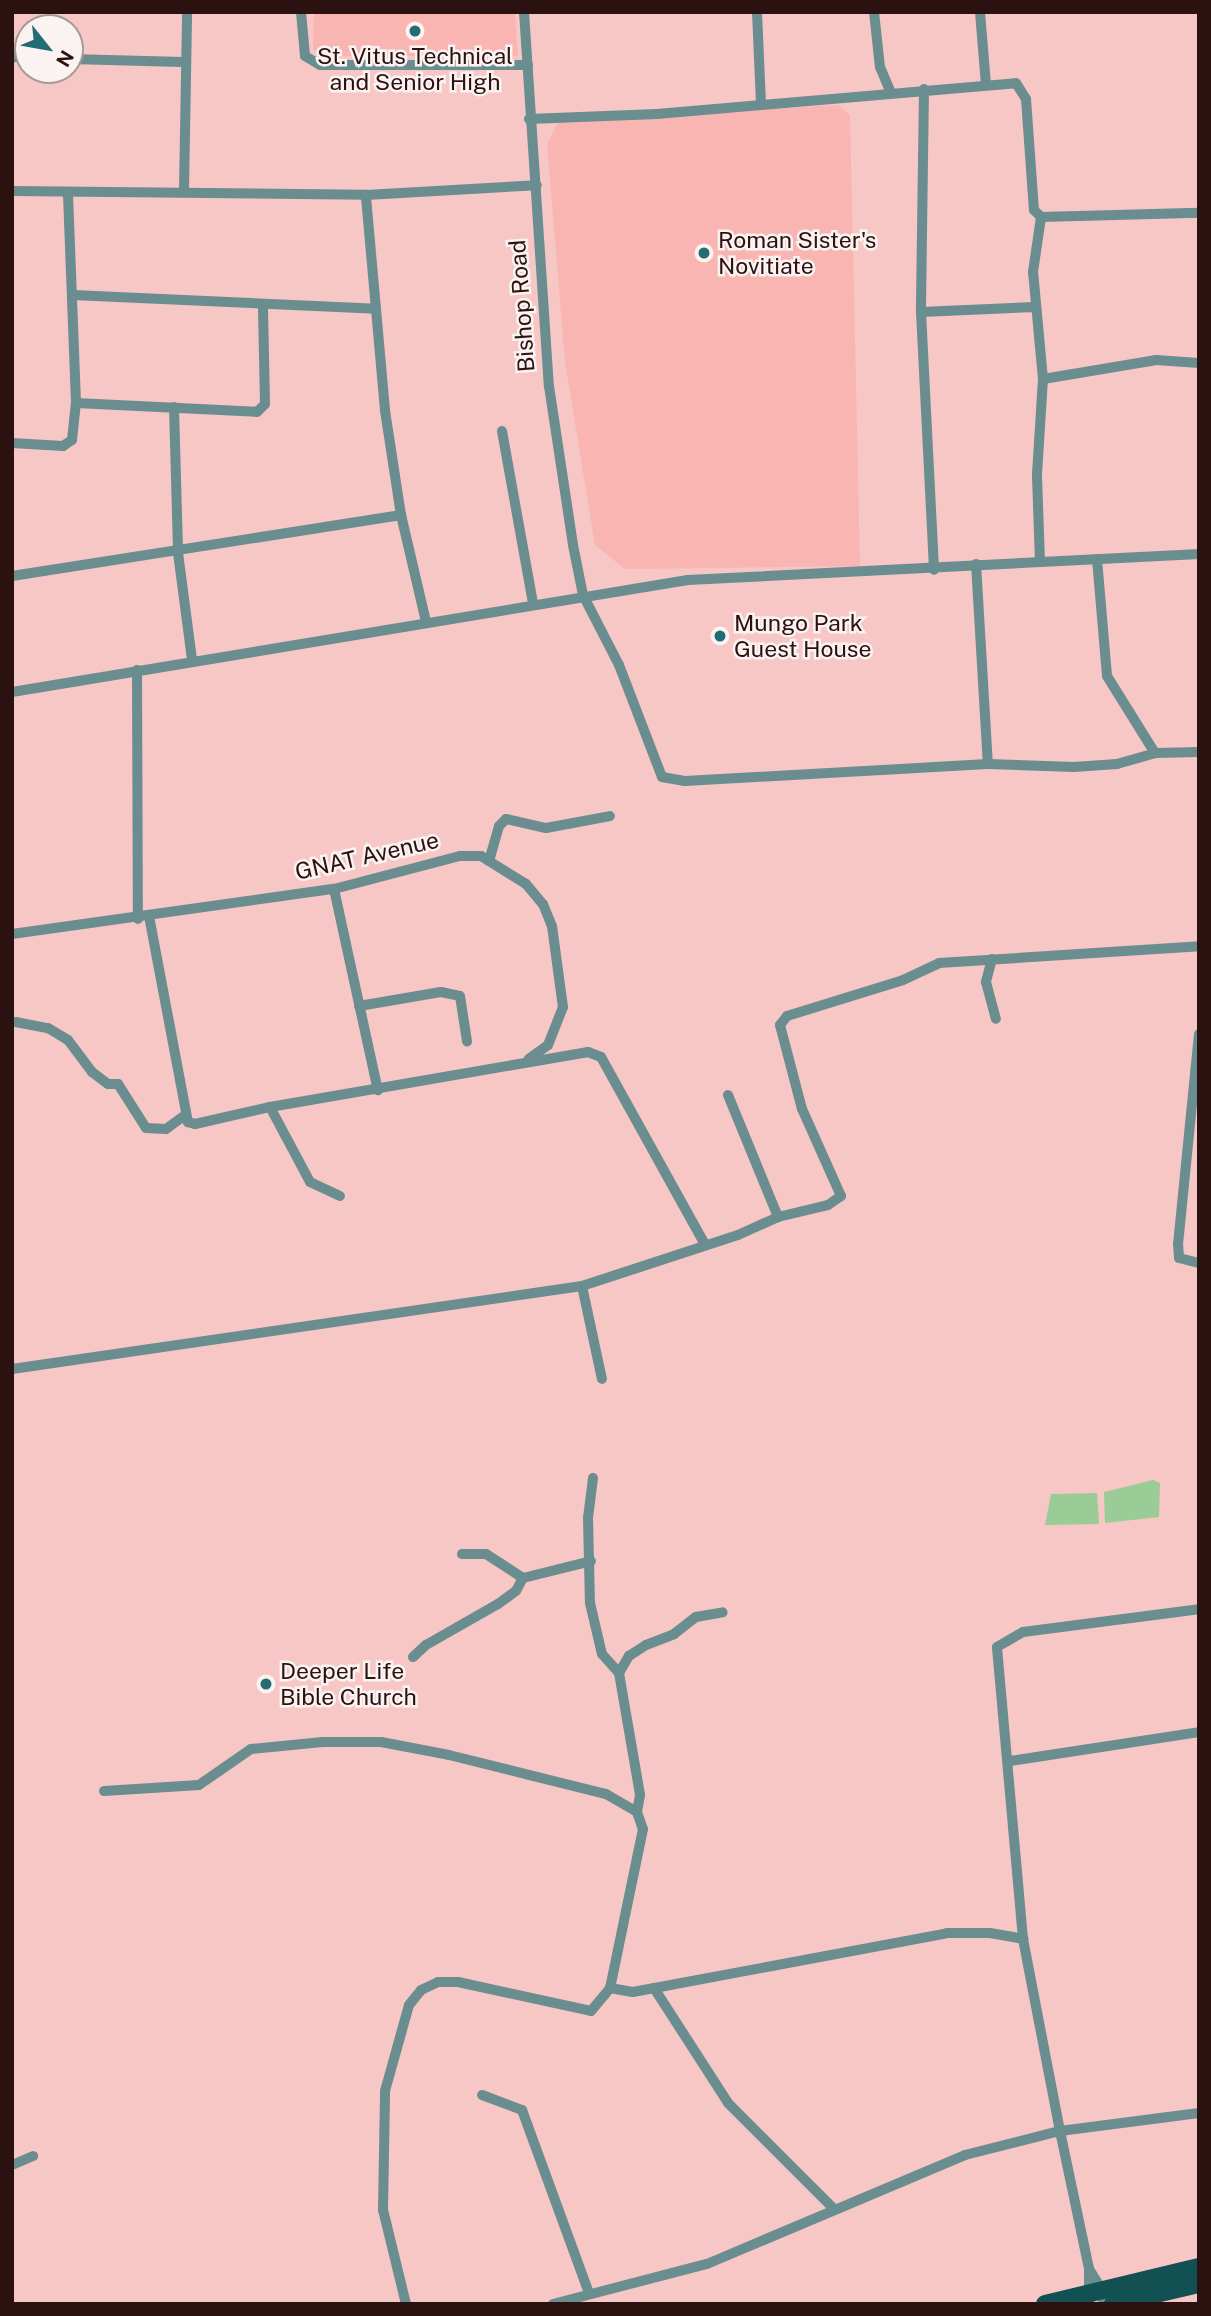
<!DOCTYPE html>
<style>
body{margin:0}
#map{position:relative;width:1211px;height:2316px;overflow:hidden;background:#f6c7c4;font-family:"Public Sans",sans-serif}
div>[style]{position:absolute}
.built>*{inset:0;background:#f8b5b1}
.water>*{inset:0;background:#9bcc97}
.minor>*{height:10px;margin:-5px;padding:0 5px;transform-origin:5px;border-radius:5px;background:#6a8d90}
.primary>*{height:18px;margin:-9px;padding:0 9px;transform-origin:9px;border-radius:9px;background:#125054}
.dots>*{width:19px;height:19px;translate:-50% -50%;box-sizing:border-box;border:4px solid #fbf3f2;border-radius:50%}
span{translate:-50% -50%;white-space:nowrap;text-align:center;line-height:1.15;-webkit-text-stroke:5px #fbf3f2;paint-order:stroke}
.poi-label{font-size:23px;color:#2b1110}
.left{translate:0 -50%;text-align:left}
.street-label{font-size:23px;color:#2b1110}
.frame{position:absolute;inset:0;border:14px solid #2b1110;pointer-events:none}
.north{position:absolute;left:14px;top:14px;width:70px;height:70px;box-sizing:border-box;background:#fbf3f2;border:2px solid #a89998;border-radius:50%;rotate:121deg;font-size:19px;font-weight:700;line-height:28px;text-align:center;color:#2b1110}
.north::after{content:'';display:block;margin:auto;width:24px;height:32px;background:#226d73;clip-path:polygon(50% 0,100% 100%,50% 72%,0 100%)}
</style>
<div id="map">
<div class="built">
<div style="clip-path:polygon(314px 12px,515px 12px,518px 56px,324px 56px,313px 49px)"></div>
<div style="clip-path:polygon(838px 105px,850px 115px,860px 566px,625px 569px,595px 545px,565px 362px,547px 145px,558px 122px)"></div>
</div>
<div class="water">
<div style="clip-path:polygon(1153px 1480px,1160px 1483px,1159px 1517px,1105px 1523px,1104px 1492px)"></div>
<div style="clip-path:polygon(1097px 1493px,1099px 1524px,1045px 1525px,1051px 1494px)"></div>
</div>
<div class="minor">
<div style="left:301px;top:12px;width:44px;rotate:84.8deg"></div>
<div style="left:305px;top:56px;width:17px;rotate:31deg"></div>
<div style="left:320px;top:65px;width:208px"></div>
<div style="left:524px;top:12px;width:375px;rotate:86.2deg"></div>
<div style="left:549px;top:386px;width:161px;rotate:81.4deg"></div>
<div style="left:573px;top:545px;width:51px;rotate:78.7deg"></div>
<div style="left:583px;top:595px;width:79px;rotate:62.8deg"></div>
<div style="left:619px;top:665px;width:120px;rotate:69deg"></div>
<div style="left:662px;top:777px;width:23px;rotate:10deg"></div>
<div style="left:685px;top:781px;width:303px;rotate:-3.2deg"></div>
<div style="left:988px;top:764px;width:86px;rotate:2deg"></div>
<div style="left:1074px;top:767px;width:43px;rotate:-4deg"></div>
<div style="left:1117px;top:764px;width:40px;rotate:-16deg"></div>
<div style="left:1155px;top:753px;width:44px;rotate:-1.3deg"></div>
<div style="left:757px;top:12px;width:92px;rotate:87.5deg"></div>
<div style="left:874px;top:12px;width:55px;rotate:83.8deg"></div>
<div style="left:880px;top:67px;width:26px;rotate:67deg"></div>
<div style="left:980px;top:12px;width:73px;rotate:85.3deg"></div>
<div style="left:12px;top:57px;width:16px;rotate:4deg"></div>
<div style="left:70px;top:59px;width:113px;rotate:1.5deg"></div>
<div style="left:924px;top:89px;width:223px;rotate:90.8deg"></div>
<div style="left:921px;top:312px;width:258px;rotate:87.1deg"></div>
<div style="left:529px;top:119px;width:128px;rotate:-2.2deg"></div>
<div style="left:657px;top:114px;width:360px;rotate:-4.9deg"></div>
<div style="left:1016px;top:83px;width:19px;rotate:58deg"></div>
<div style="left:1026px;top:99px;width:111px;rotate:85.9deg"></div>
<div style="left:1034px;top:210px;width:10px;rotate:45deg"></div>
<div style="left:1041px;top:217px;width:158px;rotate:-1.5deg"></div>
<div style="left:184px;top:190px;width:178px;rotate:-89deg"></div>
<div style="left:12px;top:191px;width:354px;rotate:0.6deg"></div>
<div style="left:366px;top:195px;width:171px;rotate:-3.3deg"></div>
<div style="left:73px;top:295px;width:303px;rotate:2.6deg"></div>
<div style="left:921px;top:312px;width:115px;rotate:-2.5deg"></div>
<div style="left:1043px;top:379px;width:115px;rotate:-9.5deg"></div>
<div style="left:1156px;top:360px;width:43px;rotate:4deg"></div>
<div style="left:76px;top:403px;width:181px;rotate:2.8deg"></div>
<div style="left:257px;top:412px;width:11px;rotate:-45deg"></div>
<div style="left:265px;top:404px;width:97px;rotate:-91.2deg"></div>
<div style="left:174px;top:407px;width:146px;rotate:88.4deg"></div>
<div style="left:178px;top:553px;width:108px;rotate:82.5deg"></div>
<div style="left:502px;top:431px;width:176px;rotate:79.8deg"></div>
<div style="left:12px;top:443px;width:51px;rotate:3.4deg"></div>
<div style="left:63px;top:446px;width:11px;rotate:-34deg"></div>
<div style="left:72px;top:440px;width:37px;rotate:-84deg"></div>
<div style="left:76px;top:403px;width:210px;rotate:-92.2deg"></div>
<div style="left:401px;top:515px;width:110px;rotate:76.8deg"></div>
<div style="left:1097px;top:559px;width:117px;rotate:85.1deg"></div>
<div style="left:1107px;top:676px;width:91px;rotate:58.1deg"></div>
<div style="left:1040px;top:562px;width:88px;rotate:-92deg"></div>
<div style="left:1037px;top:474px;width:95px;rotate:-86.4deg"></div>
<div style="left:1043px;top:379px;width:107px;rotate:-95.3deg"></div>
<div style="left:1033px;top:272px;width:56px;rotate:-81.7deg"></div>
<div style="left:976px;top:564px;width:200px;rotate:86.6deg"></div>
<div style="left:12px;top:576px;width:394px;rotate:-8.9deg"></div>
<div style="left:401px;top:515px;width:106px;rotate:-98.7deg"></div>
<div style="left:385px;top:410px;width:216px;rotate:-95.1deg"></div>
<div style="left:137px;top:670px;width:249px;rotate:89.8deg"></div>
<div style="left:12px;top:692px;width:685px;rotate:-9.41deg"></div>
<div style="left:688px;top:580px;width:512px;rotate:-2.91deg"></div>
<div style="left:489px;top:861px;width:36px;rotate:-74deg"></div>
<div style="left:499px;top:826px;width:10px;rotate:-45deg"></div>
<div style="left:506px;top:819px;width:41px;rotate:12.7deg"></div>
<div style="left:546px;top:828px;width:65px;rotate:-10.6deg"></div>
<div style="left:334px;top:889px;width:206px;rotate:77.7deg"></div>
<div style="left:149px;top:916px;width:210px;rotate:79.3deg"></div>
<div style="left:188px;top:1122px;width:7px;rotate:16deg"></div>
<div style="left:195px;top:1124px;width:77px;rotate:-12.8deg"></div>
<div style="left:270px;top:1107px;width:323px;rotate:-9.8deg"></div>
<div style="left:588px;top:1052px;width:14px;rotate:21deg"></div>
<div style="left:601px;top:1057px;width:213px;rotate:61deg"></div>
<div style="left:12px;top:934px;width:325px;rotate:-8deg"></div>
<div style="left:334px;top:889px;width:130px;rotate:-14.7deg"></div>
<div style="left:460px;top:856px;width:21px"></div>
<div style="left:481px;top:856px;width:53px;rotate:31.9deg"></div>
<div style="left:526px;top:884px;width:26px;rotate:50deg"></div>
<div style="left:543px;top:904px;width:24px;rotate:68deg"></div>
<div style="left:552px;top:926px;width:82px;rotate:82.3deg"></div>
<div style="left:563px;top:1007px;width:41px;rotate:111.5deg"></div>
<div style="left:548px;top:1045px;width:24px;rotate:144deg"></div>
<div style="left:992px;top:959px;width:24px;rotate:105deg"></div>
<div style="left:986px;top:982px;width:38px;rotate:75deg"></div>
<div style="left:359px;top:1006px;width:83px;rotate:-9.7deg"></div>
<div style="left:441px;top:992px;width:19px;rotate:12deg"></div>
<div style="left:460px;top:996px;width:46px;rotate:81.2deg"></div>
<div style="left:16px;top:1022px;width:33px;rotate:11deg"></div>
<div style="left:48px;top:1028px;width:23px;rotate:31deg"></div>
<div style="left:68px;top:1040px;width:40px;rotate:53deg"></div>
<div style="left:92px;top:1072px;width:20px;rotate:37deg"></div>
<div style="left:108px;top:1084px;width:10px"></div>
<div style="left:118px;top:1084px;width:52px;rotate:57.5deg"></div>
<div style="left:146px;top:1128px;width:20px;rotate:3deg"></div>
<div style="left:166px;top:1129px;width:22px;rotate:-36deg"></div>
<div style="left:1199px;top:1034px;width:210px;rotate:95.7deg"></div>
<div style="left:1178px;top:1243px;width:15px;rotate:86deg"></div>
<div style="left:1179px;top:1258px;width:21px;rotate:14deg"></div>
<div style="left:728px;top:1095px;width:132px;rotate:67.7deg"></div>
<div style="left:270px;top:1107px;width:85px;rotate:61.9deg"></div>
<div style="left:310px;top:1182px;width:33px;rotate:25deg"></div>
<div style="left:582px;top:1286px;width:95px;rotate:77.9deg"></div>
<div style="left:12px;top:1369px;width:576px;rotate:-8.28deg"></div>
<div style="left:582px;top:1286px;width:164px;rotate:-18.1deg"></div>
<div style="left:738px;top:1235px;width:44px;rotate:-24.2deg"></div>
<div style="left:778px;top:1217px;width:51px;rotate:-13.5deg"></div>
<div style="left:828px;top:1205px;width:16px;rotate:-35deg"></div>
<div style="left:841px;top:1196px;width:95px;rotate:-114.1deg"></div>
<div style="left:802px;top:1109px;width:87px;rotate:-104.7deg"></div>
<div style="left:780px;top:1025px;width:11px;rotate:-52deg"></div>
<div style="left:787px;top:1016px;width:121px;rotate:-17.2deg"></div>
<div style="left:903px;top:980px;width:40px;rotate:-25deg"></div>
<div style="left:939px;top:963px;width:261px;rotate:-3.7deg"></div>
<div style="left:593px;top:1478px;width:40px;rotate:97.1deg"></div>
<div style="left:588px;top:1518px;width:85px;rotate:88.7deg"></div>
<div style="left:590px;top:1603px;width:52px;rotate:76.8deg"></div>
<div style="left:602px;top:1654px;width:25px;rotate:48deg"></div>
<div style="left:619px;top:1673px;width:124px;rotate:80.2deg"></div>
<div style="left:640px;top:1795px;width:17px;rotate:100deg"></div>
<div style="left:462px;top:1554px;width:24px"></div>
<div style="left:486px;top:1554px;width:44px;rotate:33deg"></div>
<div style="left:523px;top:1578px;width:70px;rotate:-14deg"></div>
<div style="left:413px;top:1657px;width:18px;rotate:-43deg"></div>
<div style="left:426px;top:1645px;width:83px;rotate:-29.7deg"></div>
<div style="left:498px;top:1604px;width:22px;rotate:-36deg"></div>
<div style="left:516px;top:1591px;width:15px;rotate:-62deg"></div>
<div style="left:619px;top:1673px;width:20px;rotate:-60deg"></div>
<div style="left:629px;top:1656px;width:20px;rotate:-33deg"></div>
<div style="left:646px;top:1645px;width:30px;rotate:-21deg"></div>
<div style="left:674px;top:1634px;width:28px;rotate:-38deg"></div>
<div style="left:696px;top:1617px;width:27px;rotate:-10deg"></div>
<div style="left:1010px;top:1761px;width:191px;rotate:-8.7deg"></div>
<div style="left:104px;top:1791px;width:95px;rotate:-3.6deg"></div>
<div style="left:199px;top:1785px;width:63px;rotate:-34.7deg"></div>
<div style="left:251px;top:1749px;width:72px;rotate:-5.6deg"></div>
<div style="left:323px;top:1742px;width:58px"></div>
<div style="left:381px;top:1742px;width:69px;rotate:10.8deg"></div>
<div style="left:449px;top:1755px;width:162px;rotate:14deg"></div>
<div style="left:606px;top:1794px;width:36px;rotate:30deg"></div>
<div style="left:637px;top:1812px;width:18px;rotate:71deg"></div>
<div style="left:643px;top:1829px;width:162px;rotate:101.7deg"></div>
<div style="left:1023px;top:1939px;width:293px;rotate:-95.1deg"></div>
<div style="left:997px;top:1647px;width:30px;rotate:-30deg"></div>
<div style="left:1023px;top:1632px;width:177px;rotate:-7.4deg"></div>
<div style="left:654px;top:1988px;width:137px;rotate:57.2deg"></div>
<div style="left:728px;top:2103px;width:151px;rotate:45deg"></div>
<div style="left:482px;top:2095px;width:43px;rotate:20.6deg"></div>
<div style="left:522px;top:2110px;width:195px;rotate:69.9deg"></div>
<div style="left:12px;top:2165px;width:23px;rotate:-23deg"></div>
<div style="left:1089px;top:2269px;width:22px;rotate:58deg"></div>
<div style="left:1101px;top:2288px;width:16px;rotate:79deg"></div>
<div style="left:406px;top:2304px;width:97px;rotate:-103.7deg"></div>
<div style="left:383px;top:2210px;width:119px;rotate:-89deg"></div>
<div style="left:385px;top:2091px;width:89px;rotate:-74.4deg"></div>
<div style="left:409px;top:2005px;width:19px;rotate:-51deg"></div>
<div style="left:421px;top:1990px;width:19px;rotate:-25deg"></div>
<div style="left:438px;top:1982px;width:20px"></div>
<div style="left:458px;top:1982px;width:136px;rotate:12.3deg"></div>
<div style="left:591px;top:2011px;width:30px;rotate:-50deg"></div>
<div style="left:610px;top:1988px;width:23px;rotate:10deg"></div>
<div style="left:633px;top:1992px;width:319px;rotate:-10.6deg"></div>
<div style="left:947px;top:1933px;width:43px"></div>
<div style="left:990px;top:1933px;width:34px;rotate:10deg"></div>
<div style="left:1023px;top:1939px;width:196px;rotate:79.1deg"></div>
<div style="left:1060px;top:2131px;width:140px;rotate:-7.4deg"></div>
<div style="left:553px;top:2304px;width:159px;rotate:-14.6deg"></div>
<div style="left:707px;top:2264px;width:280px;rotate:-22.9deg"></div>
<div style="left:965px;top:2155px;width:98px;rotate:-14.2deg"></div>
<div style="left:1060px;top:2131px;width:141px;rotate:78.1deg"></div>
<div style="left:1089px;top:2269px;width:35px;rotate:90deg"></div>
</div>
<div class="primary">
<div style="left:1045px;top:2304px;width:158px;rotate:-13.5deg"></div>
<div style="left:1113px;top:2304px;width:88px;rotate:-13.1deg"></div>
</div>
<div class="dots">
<div style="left:415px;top:31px;background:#226d73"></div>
<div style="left:704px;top:253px;background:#226d73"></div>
<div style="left:720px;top:636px;background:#226d73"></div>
<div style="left:266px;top:1684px;background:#226d73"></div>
</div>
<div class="poi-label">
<span style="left:415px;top:69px">St. Vitus Technical<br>and Senior High</span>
<span class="left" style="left:718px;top:253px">Roman Sister's<br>Novitiate</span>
<span class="left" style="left:734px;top:636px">Mungo Park<br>Guest House</span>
<span class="left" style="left:280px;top:1684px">Deeper Life<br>Bible Church</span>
</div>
<div class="street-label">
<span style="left:522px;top:306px;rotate:-94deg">Bishop Road</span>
<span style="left:367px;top:856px;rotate:-13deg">GNAT Avenue</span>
</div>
<div class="frame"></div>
<div class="north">N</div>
</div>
